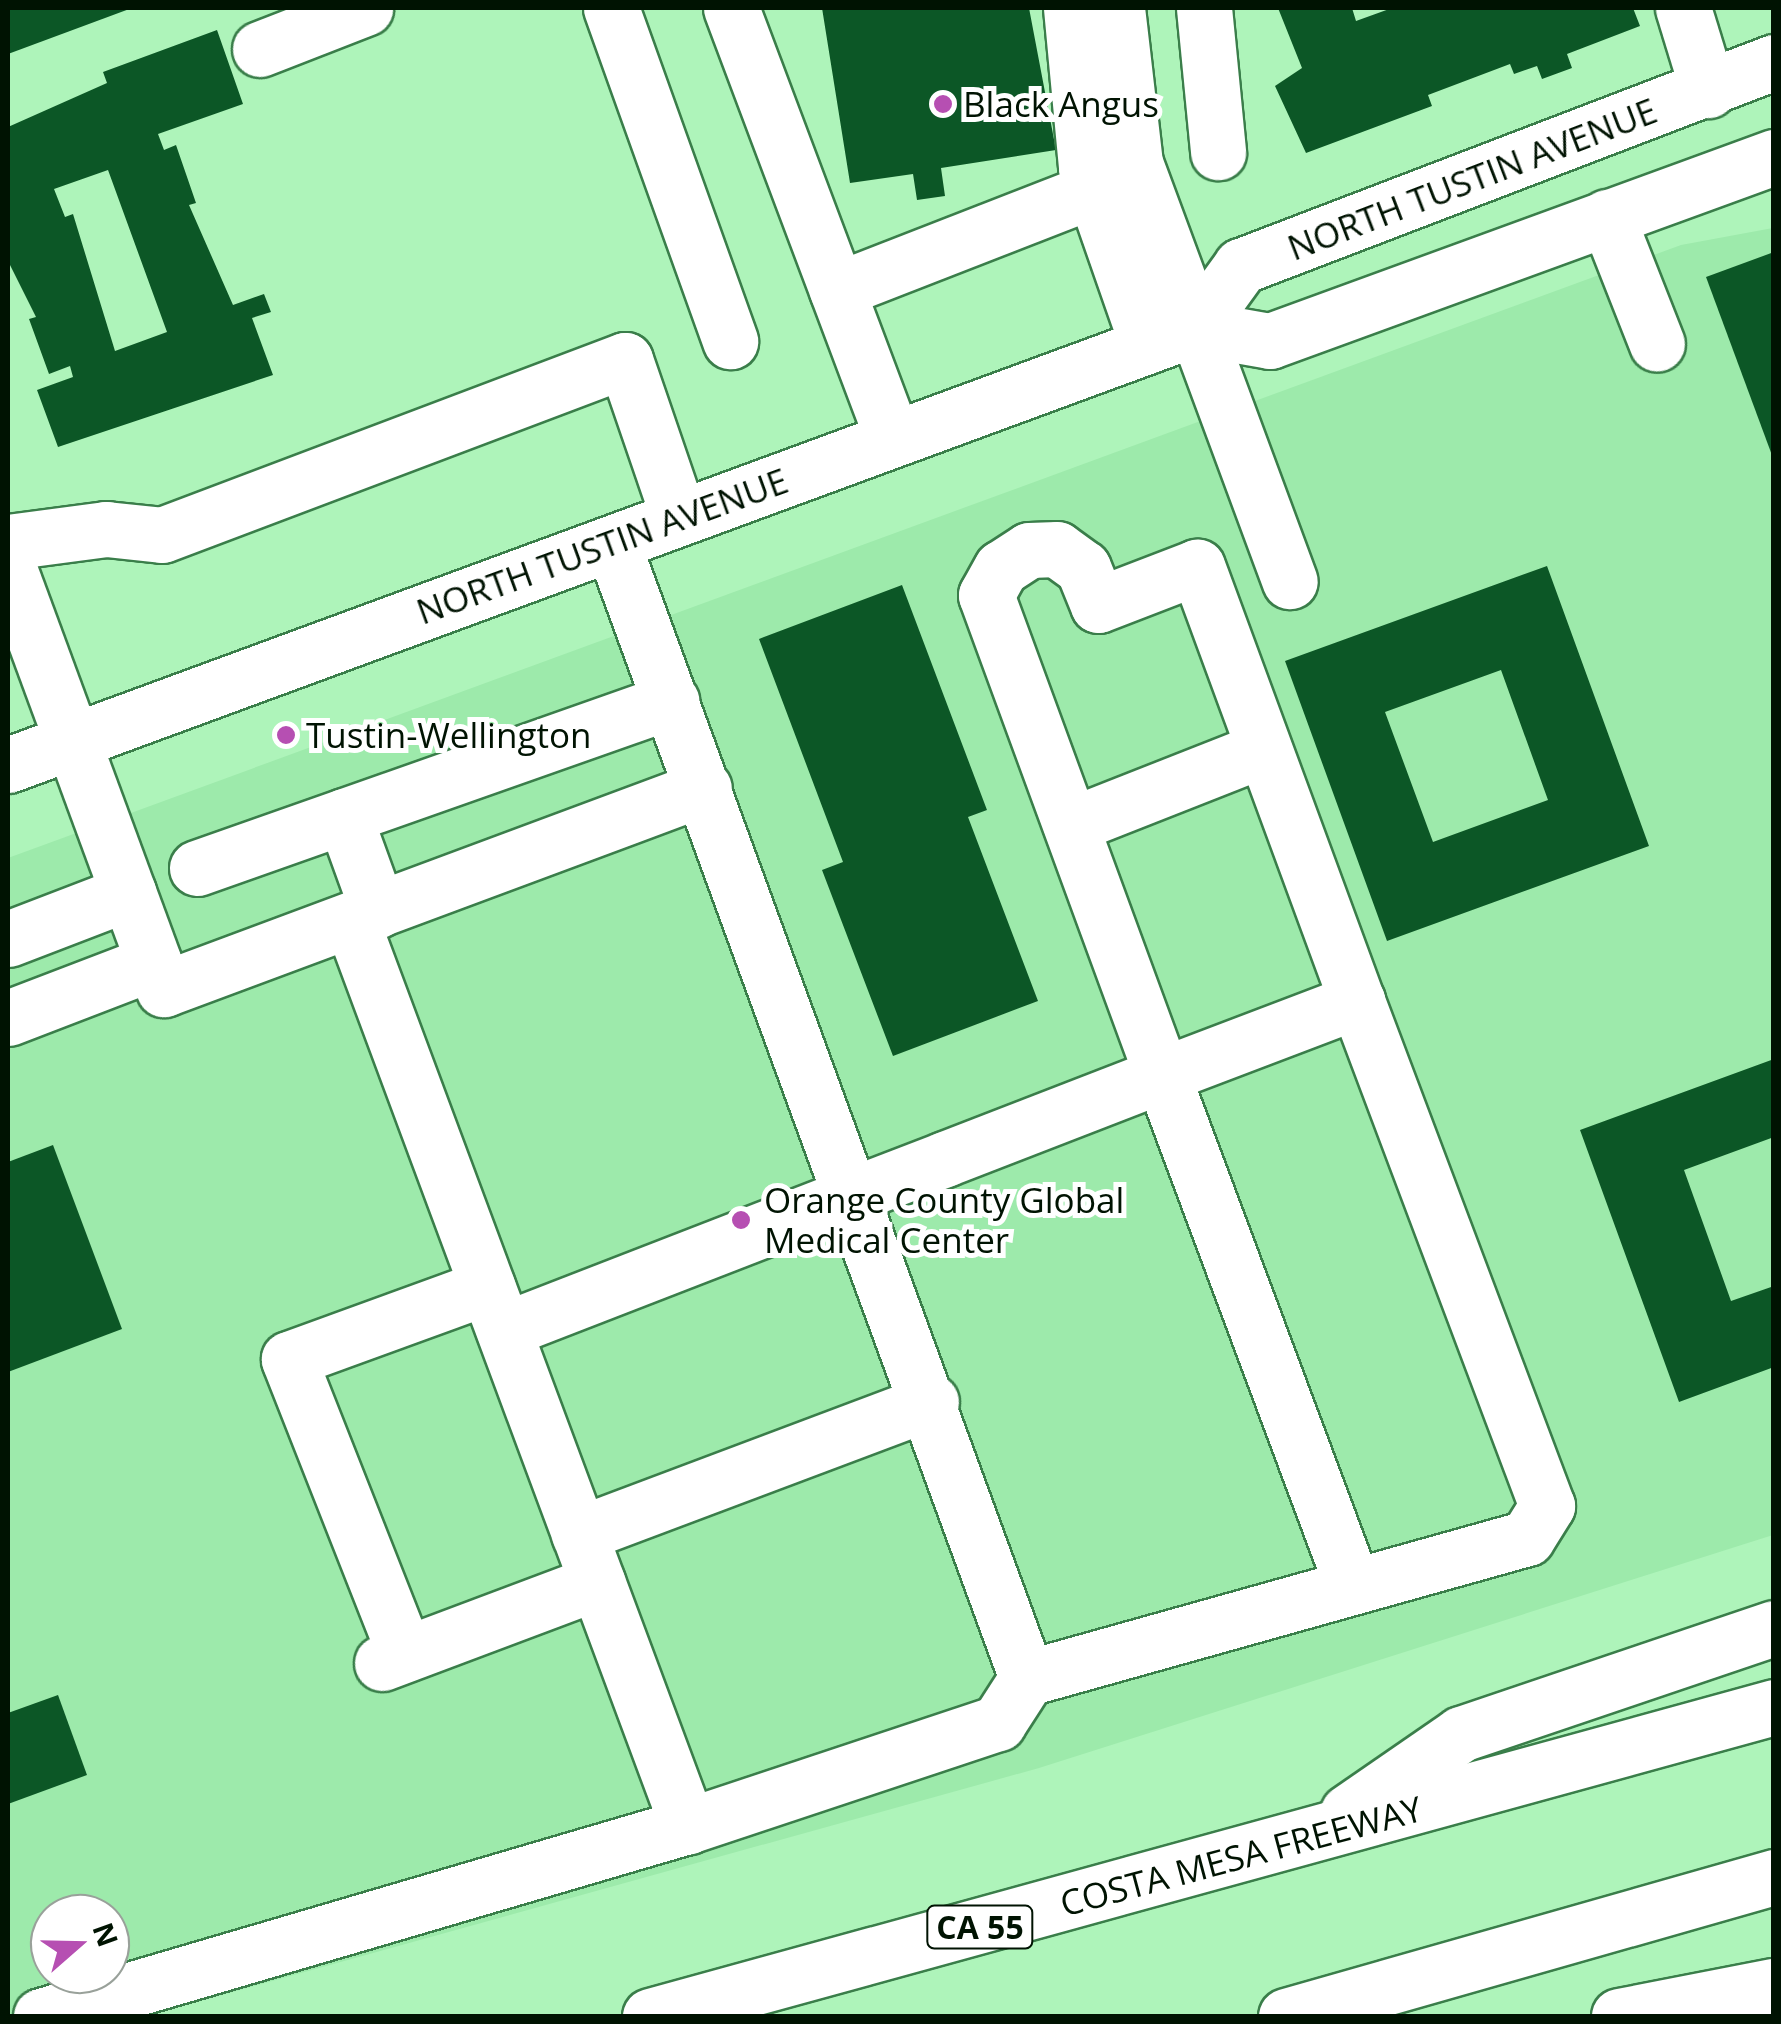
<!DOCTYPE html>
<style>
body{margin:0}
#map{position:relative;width:1781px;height:2024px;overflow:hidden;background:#aef4ba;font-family:"Open Sans",sans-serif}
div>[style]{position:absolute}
.built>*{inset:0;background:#9deaab}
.building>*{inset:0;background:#0c5726}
.roads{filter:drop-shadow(2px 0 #3a7e4a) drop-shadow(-2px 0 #3a7e4a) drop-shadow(0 2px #3a7e4a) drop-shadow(0 -2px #3a7e4a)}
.minor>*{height:55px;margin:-27.5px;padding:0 27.5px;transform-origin:27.5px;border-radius:27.5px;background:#fff}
.major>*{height:55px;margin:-27.5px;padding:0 27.5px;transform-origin:27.5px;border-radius:27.5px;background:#fff}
.highway>*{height:55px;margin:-27.5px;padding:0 27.5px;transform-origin:27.5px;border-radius:27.5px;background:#fff}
.dots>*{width:28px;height:28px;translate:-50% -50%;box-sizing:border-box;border:5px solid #fff;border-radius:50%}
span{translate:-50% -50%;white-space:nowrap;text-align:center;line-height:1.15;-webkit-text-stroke:10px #fff;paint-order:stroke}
.shield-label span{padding:2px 8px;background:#fff;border:2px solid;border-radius:8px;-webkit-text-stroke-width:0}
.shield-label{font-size:32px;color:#001302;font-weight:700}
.poi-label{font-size:35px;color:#001302}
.left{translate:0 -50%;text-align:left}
.street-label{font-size:35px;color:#001302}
.frame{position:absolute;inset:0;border:10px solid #001302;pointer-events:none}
.north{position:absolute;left:30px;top:1894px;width:100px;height:100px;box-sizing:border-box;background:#fff;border:2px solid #99a19a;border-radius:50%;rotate:70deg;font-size:28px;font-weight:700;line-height:40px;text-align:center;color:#001302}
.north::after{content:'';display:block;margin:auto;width:35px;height:45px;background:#b64fb2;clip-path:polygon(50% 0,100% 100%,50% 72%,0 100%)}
</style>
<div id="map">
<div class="built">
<div style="clip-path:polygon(evenodd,1773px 228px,1773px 1535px,1039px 1768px,146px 2016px,8px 2016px,8px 858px,1681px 245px,1773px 228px,50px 1914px,110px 1914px,110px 1974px,50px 1974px,50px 1914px)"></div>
</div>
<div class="building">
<div style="clip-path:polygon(8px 8px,132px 8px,8px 54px)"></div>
<div style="clip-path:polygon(822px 8px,1029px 8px,1056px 150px,941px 168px,945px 196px,917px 200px,913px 174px,850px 183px)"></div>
<div style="clip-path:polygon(1278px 8px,1352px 8px,1356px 21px,1392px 8px,1633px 8px,1640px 26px,1567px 54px,1572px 68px,1542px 79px,1537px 66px,1514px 74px,1510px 64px,1428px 95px,1432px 106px,1306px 153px,1275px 86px,1302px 68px)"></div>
<div style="clip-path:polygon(evenodd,217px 30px,243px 104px,158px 134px,164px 150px,176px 145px,196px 203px,189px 205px,233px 305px,264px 294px,271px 312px,252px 318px,273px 375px,58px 447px,37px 390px,73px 377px,70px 366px,49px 374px,29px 319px,36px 317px,8px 261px,8px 127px,107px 83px,103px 72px,217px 30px,108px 170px,167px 332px,115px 351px,73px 214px,65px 217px,54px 189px,108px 170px)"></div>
<div style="clip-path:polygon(1774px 252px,1774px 458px,1773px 458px,1706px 277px)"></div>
<div style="clip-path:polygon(evenodd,1547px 566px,1649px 846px,1387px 941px,1285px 661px,1547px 566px,1501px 670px,1548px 800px,1433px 842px,1385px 712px,1501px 670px)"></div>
<div style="clip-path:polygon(902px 585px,987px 810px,968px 817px,1038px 1001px,893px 1056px,822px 870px,843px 862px,759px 639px)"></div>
<div style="clip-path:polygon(1774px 1059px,1774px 1137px,1684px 1170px,1731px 1301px,1774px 1286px,1774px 1367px,1679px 1402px,1580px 1130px)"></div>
<div style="clip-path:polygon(53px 1145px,122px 1329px,8px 1372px,8px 1162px)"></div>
<div style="clip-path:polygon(58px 1695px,87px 1775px,8px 1804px,8px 1713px)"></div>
</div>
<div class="roads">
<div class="minor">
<div style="left:611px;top:8px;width:354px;rotate:70.3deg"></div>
<div style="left:731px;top:8px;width:460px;rotate:69.4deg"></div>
<div style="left:1071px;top:8px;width:161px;rotate:84.6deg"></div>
<div style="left:1086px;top:168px;width:188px;rotate:70.8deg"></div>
<div style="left:1117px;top:8px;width:156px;rotate:83.4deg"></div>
<div style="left:1135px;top:163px;width:446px;rotate:69.7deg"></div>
<div style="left:1204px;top:8px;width:145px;rotate:84.4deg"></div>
<div style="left:1683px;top:8px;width:86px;rotate:73deg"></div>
<div style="left:260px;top:49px;width:113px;rotate:-21.3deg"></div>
<div style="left:1607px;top:217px;width:136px;rotate:68.5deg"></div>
<div style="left:837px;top:290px;width:275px;rotate:-21.3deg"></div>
<div style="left:8px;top:542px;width:99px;rotate:-7.6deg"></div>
<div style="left:106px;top:529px;width:56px;rotate:6.1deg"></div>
<div style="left:162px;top:535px;width:495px;rotate:-20.7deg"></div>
<div style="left:625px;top:360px;width:167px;rotate:71.1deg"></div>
<div style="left:8px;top:566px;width:451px;rotate:69.8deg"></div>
<div style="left:164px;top:989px;width:576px;rotate:-20.42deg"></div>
<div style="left:344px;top:816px;width:100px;rotate:70.1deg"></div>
<div style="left:1071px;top:825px;width:207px;rotate:-21.5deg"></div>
<div style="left:197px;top:868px;width:503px;rotate:-19.41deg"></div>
<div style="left:351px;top:920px;width:967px;rotate:69.6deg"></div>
<div style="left:8px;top:939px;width:129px;rotate:-21deg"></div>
<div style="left:8px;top:1018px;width:156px;rotate:-21deg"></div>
<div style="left:504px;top:1330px;width:375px;rotate:-21.2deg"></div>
<div style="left:854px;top:1194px;width:97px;rotate:-21deg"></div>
<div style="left:945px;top:1159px;width:233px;rotate:-21.2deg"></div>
<div style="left:1162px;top:1075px;width:209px;rotate:-20.8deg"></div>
<div style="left:1357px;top:1001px;width:463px;rotate:-110.2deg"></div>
<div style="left:1197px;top:567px;width:106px;rotate:159deg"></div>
<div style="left:1098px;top:605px;width:40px;rotate:-112deg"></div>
<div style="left:1083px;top:568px;width:32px;rotate:-144deg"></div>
<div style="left:1057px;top:549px;width:28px;rotate:178deg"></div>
<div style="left:1029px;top:550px;width:33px;rotate:147deg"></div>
<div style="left:1001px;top:568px;width:31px;rotate:119deg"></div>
<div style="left:986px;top:595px;width:511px;rotate:69.86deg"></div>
<div style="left:1162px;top:1075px;width:546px;rotate:69.54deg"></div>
<div style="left:579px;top:1534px;width:376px;rotate:-20.6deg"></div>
<div style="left:405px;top:1654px;width:317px;rotate:-111.5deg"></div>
<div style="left:289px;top:1359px;width:211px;rotate:-20deg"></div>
<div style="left:382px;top:1663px;width:230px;rotate:-20.6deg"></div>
<div style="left:1027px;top:1678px;width:519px;rotate:-15.64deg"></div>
<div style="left:1527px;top:1538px;width:38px;rotate:-58deg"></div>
<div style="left:1547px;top:1506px;width:540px;rotate:-110.62deg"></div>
<div style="left:41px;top:2016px;width:674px;rotate:-16.37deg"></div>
<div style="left:688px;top:1826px;width:327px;rotate:-18.4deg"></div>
<div style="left:998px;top:1723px;width:54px;rotate:-57.2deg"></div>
<div style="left:1027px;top:1678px;width:1208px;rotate:-110.08deg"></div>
</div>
<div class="major">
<div style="left:1196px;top:328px;width:77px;rotate:-54deg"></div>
<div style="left:1241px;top:266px;width:571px;rotate:-20.94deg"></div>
<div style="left:8px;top:765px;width:1266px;rotate:-20.2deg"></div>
<div style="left:1196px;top:328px;width:75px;rotate:10deg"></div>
<div style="left:1270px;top:341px;width:537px;rotate:-20.06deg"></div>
</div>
<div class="highway">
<div style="left:1348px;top:1812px;width:137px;rotate:-34.6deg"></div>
<div style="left:1461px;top:1734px;width:330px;rotate:-18.7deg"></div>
<div style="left:650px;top:2016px;width:1166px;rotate:-15.37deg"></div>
<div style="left:1286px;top:2016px;width:507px;rotate:-15.9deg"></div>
<div style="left:1619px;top:2016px;width:158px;rotate:-11deg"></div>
</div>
</div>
<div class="dots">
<div style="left:943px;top:104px;background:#b64fb2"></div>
<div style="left:286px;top:735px;background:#b64fb2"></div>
<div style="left:741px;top:1220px;background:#b64fb2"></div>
</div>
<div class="shield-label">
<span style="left:980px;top:1927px">CA 55</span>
</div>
<div class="poi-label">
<span class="left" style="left:963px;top:104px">Black Angus</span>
<span class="left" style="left:306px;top:735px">Tustin-Wellington</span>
<span class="left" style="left:764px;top:1220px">Orange County Global<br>Medical Center</span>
</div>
<div class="street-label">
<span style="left:1472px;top:179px;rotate:-21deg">NORTH TUSTIN AVENUE</span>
<span style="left:602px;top:546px;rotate:-20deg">NORTH TUSTIN AVENUE</span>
<span style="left:1241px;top:1856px;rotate:-15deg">COSTA MESA FREEWAY</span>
</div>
<div class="frame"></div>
<div class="north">N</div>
</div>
